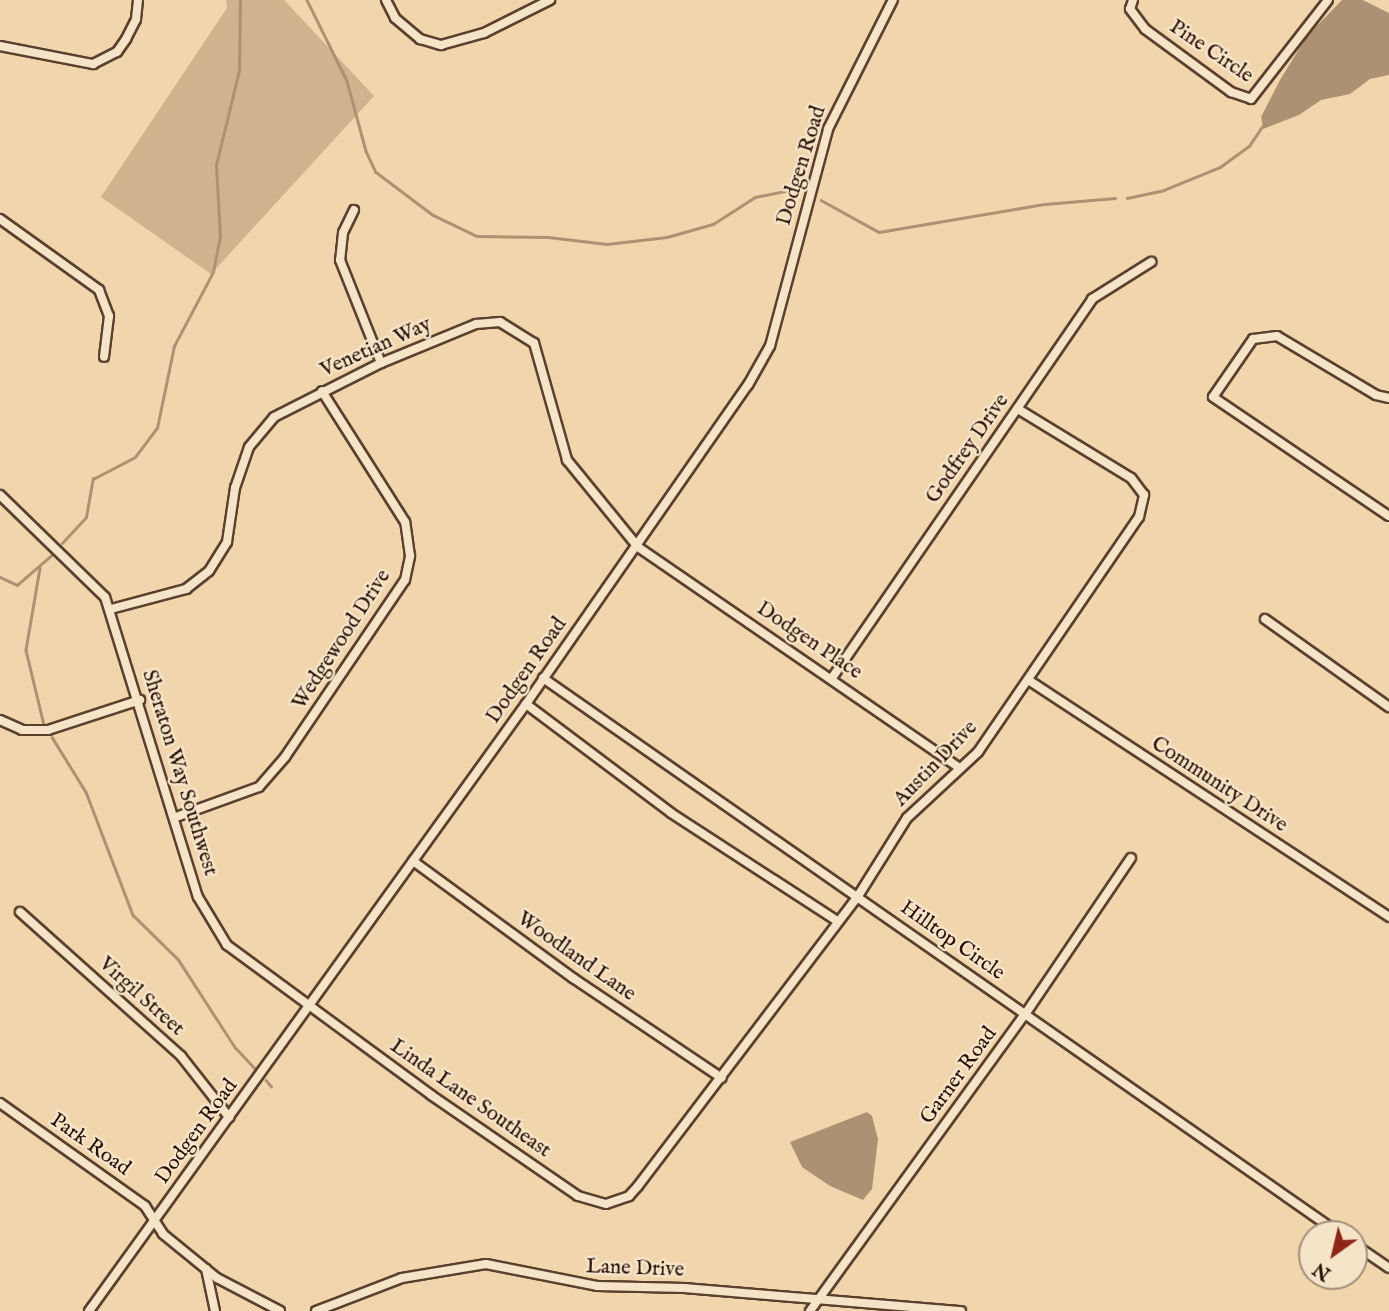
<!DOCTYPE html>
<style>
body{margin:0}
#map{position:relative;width:1389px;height:1311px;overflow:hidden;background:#f1d5ac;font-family:"IM FELL English",serif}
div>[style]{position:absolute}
.green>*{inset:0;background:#cfb38f}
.water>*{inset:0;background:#ac9273}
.stream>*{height:2.5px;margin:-1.25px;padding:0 1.25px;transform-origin:1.25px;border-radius:1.25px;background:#ac9273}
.roads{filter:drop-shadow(2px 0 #5a402d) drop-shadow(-2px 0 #5a402d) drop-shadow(0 2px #5a402d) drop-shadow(0 -2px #5a402d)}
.minor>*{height:8px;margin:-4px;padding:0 4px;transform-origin:4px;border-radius:4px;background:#f6e4c9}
span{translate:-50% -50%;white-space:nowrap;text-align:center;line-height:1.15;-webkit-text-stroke:5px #f6e4c9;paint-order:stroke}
.street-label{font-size:21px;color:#270f03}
.north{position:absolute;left:1298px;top:1220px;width:70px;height:70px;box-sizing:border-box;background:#f6e4c9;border:2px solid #a38f7a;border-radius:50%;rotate:214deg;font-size:19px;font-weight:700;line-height:28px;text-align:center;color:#270f03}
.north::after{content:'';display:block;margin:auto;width:24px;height:32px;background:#8f2418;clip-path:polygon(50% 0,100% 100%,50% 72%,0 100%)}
</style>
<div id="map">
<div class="green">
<div style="clip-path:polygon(226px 0,284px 0,374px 96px,211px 274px,101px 197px,227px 8px)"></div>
</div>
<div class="water">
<div style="clip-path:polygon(1342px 0,1363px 0,1389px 13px,1389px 75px,1370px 79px,1350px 94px,1321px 100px,1299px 115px,1263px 129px,1261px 117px,1280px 80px,1307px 36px)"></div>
<div style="clip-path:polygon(867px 1112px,872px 1116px,878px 1139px,872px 1189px,863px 1200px,830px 1186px,802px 1167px,790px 1142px)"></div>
</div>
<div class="stream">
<div style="left:307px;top:0;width:90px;rotate:63.7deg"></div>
<div style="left:347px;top:81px;width:73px;rotate:74.8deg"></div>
<div style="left:366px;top:151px;width:23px;rotate:65deg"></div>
<div style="left:376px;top:172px;width:71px;rotate:37deg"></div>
<div style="left:433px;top:215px;width:49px;rotate:25.5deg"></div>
<div style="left:477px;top:236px;width:71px;rotate:0.8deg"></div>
<div style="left:548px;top:237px;width:59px;rotate:6.8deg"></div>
<div style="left:607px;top:244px;width:60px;rotate:-6.7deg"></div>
<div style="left:667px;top:237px;width:48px;rotate:-15.8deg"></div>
<div style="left:713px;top:224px;width:50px;rotate:-32.7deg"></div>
<div style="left:755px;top:197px;width:51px;rotate:-11.3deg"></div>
<div style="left:1127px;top:198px;width:38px;rotate:-12deg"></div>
<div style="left:1164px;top:190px;width:61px;rotate:-22.3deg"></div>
<div style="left:1220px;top:167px;width:36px;rotate:-36deg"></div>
<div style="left:1249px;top:146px;width:23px;rotate:-56deg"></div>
<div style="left:821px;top:200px;width:66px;rotate:28.9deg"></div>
<div style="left:879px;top:232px;width:168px;rotate:-9.6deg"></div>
<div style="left:1045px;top:204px;width:70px;rotate:-4.9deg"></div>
<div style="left:62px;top:543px;width:35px;rotate:-47deg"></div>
<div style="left:86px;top:517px;width:39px;rotate:-80deg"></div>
<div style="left:93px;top:479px;width:47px;rotate:-27.6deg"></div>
<div style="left:135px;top:457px;width:36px;rotate:-53deg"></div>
<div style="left:157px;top:428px;width:84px;rotate:-78.3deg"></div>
<div style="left:174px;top:346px;width:84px;rotate:-62.2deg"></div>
<div style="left:213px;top:272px;width:36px;rotate:-79deg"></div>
<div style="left:220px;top:237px;width:72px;rotate:-93.2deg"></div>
<div style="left:216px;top:165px;width:97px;rotate:-76.3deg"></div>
<div style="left:239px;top:71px;width:71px;rotate:-89.2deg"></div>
<div style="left:40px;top:568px;width:83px;rotate:99.7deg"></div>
<div style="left:26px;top:650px;width:77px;rotate:76.5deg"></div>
<div style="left:0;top:577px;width:19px;rotate:25deg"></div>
<div style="left:17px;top:585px;width:49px;rotate:-40.9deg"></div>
<div style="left:52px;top:737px;width:65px;rotate:58.3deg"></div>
<div style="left:86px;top:792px;width:132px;rotate:69.1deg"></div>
<div style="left:133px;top:915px;width:63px;rotate:44.4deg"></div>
<div style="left:178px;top:959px;width:105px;rotate:57.1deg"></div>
<div style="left:235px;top:1047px;width:33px;rotate:47deg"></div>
<div style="left:266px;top:1080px;width:8px;rotate:50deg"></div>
</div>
<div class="roads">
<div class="minor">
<div style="left:386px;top:0;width:20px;rotate:63deg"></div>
<div style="left:395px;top:18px;width:33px;rotate:40deg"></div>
<div style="left:420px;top:39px;width:22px;rotate:16deg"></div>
<div style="left:441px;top:45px;width:45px;rotate:-15.6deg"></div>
<div style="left:484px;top:33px;width:74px;rotate:-26.6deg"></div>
<div style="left:1133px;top:0;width:9px;rotate:108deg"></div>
<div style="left:1130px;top:9px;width:25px;rotate:53deg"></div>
<div style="left:1145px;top:29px;width:107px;rotate:36.2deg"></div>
<div style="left:1231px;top:92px;width:21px;rotate:19deg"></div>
<div style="left:1251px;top:99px;width:125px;rotate:-52.1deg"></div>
<div style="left:0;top:46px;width:95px;rotate:11deg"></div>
<div style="left:93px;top:64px;width:27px;rotate:-27deg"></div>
<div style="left:117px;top:52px;width:16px;rotate:-55deg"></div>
<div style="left:126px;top:39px;width:22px;rotate:-63deg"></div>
<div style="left:136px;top:19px;width:19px;rotate:-84deg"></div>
<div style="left:354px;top:210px;width:25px;rotate:116deg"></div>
<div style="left:343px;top:233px;width:27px;rotate:96deg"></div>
<div style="left:340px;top:260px;width:111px;rotate:68.3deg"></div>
<div style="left:0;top:219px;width:122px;rotate:35.6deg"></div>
<div style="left:99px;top:290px;width:28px;rotate:69deg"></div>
<div style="left:109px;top:316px;width:41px;rotate:97deg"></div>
<div style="left:1389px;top:398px;width:13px;rotate:-167deg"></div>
<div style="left:1376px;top:395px;width:115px;rotate:-149.2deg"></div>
<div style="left:1277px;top:336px;width:24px;rotate:173deg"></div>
<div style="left:1253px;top:339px;width:70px;rotate:124.6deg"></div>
<div style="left:1213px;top:397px;width:212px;rotate:34.1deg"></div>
<div style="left:0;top:495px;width:146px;rotate:44.2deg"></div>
<div style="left:105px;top:597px;width:314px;rotate:72.8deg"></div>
<div style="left:198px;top:897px;width:56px;rotate:58.9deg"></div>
<div style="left:227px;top:945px;width:253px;rotate:36.3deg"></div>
<div style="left:431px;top:1095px;width:178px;rotate:34.5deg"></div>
<div style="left:578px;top:1196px;width:29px;rotate:16deg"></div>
<div style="left:606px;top:1204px;width:24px;rotate:-19deg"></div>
<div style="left:629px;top:1196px;width:13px;rotate:-48deg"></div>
<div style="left:638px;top:1186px;width:364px;rotate:-52.8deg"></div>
<div style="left:858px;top:896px;width:92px;rotate:-57.9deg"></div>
<div style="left:907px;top:818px;width:97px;rotate:-42.9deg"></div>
<div style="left:978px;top:752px;width:285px;rotate:-55.6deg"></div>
<div style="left:1139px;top:517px;width:23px;rotate:-77deg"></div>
<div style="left:1144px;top:495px;width:21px;rotate:-127deg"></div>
<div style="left:1131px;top:478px;width:132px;rotate:-148.6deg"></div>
<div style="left:111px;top:609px;width:78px;rotate:-14.9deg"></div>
<div style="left:186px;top:589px;width:29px;rotate:-38deg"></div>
<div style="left:209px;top:571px;width:34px;rotate:-58deg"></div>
<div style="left:227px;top:542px;width:55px;rotate:-81.6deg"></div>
<div style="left:235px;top:488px;width:43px;rotate:-71.1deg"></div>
<div style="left:249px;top:447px;width:39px;rotate:-50deg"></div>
<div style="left:274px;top:417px;width:120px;rotate:-26.8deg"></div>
<div style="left:381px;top:363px;width:103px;rotate:-22.3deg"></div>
<div style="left:476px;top:324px;width:24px;rotate:-5deg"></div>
<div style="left:500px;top:322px;width:40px;rotate:32deg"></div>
<div style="left:534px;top:343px;width:122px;rotate:74.2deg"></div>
<div style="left:567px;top:460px;width:112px;rotate:50.8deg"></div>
<div style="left:638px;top:547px;width:388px;rotate:34.5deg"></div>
<div style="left:1265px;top:619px;width:152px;rotate:35.4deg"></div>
<div style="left:543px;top:678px;width:972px;rotate:34.9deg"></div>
<div style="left:832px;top:678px;width:460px;rotate:-55.5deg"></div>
<div style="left:1092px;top:299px;width:70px;rotate:-32.1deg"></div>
<div style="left:1030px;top:681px;width:430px;rotate:33.3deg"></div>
<div style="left:526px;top:704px;width:181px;rotate:36.9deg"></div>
<div style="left:671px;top:813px;width:198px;rotate:33deg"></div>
<div style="left:0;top:720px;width:24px;rotate:24deg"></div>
<div style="left:22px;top:730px;width:26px"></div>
<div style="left:48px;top:730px;width:97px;rotate:-18.1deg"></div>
<div style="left:176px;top:817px;width:88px;rotate:-19.9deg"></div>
<div style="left:259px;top:787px;width:40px;rotate:-49deg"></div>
<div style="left:285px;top:757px;width:214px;rotate:-55.9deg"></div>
<div style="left:405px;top:580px;width:25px;rotate:-78deg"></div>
<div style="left:410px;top:556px;width:34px;rotate:-98deg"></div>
<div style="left:405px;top:522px;width:155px;rotate:-122.4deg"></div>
<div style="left:413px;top:861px;width:198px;rotate:36.2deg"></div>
<div style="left:573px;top:978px;width:179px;rotate:33.9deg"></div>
<div style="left:20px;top:912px;width:216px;rotate:41.8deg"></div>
<div style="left:181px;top:1056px;width:78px;rotate:51.8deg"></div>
<div style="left:0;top:1103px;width:178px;rotate:35.4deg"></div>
<div style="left:145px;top:1206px;width:33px;rotate:57deg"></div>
<div style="left:163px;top:1234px;width:70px;rotate:39.2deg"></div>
<div style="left:217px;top:1278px;width:71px;rotate:27.6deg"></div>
<div style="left:1354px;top:1244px;width:42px;rotate:34.4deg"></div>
<div style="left:206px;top:1269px;width:43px;rotate:77.9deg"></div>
<div style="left:89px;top:1311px;width:748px;rotate:-54.25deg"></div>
<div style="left:526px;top:704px;width:389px;rotate:-55.2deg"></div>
<div style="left:748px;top:385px;width:45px;rotate:-60.6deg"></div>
<div style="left:770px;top:346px;width:225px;rotate:-75deg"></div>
<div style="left:828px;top:129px;width:144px;rotate:-63.3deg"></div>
<div style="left:316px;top:1311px;width:92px;rotate:-21deg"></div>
<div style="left:402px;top:1278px;width:85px;rotate:-9.5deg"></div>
<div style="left:486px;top:1264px;width:113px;rotate:11.2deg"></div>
<div style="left:597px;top:1286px;width:88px;rotate:1.3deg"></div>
<div style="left:685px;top:1288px;width:277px;rotate:4.8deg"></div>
<div style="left:810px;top:1311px;width:368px;rotate:-54.1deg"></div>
<div style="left:1026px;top:1013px;width:187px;rotate:-55.9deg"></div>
</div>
</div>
<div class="street-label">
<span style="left:1211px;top:52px;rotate:34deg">Pine Circle</span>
<span style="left:802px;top:166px;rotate:-73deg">Dodgen Road</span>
<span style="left:376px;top:348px;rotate:-24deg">Venetian Way</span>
<span style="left:968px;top:449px;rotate:-55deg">Godfrey Drive</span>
<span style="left:342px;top:640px;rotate:-57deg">Wedgewood Drive</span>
<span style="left:809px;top:641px;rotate:34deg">Dodgen Place</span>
<span style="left:527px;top:671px;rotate:-55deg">Dodgen Road</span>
<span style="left:936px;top:764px;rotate:-46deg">Austin Drive</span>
<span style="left:179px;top:773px;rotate:73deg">Sheraton Way Southwest</span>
<span style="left:1219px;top:785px;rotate:33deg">Community Drive</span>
<span style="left:952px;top:941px;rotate:35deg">Hilltop Circle</span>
<span style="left:576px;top:957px;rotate:35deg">Woodland Lane</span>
<span style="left:141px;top:997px;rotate:42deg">Virgil Street</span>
<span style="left:959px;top:1076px;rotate:-54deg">Garner Road</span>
<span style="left:470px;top:1099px;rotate:35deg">Linda Lane Southeast</span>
<span style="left:197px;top:1132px;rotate:-54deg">Dodgen Road</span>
<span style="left:90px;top:1145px;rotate:35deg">Park Road</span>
<span style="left:635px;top:1269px;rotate:2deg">Lane Drive</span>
</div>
<div class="north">N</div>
</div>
